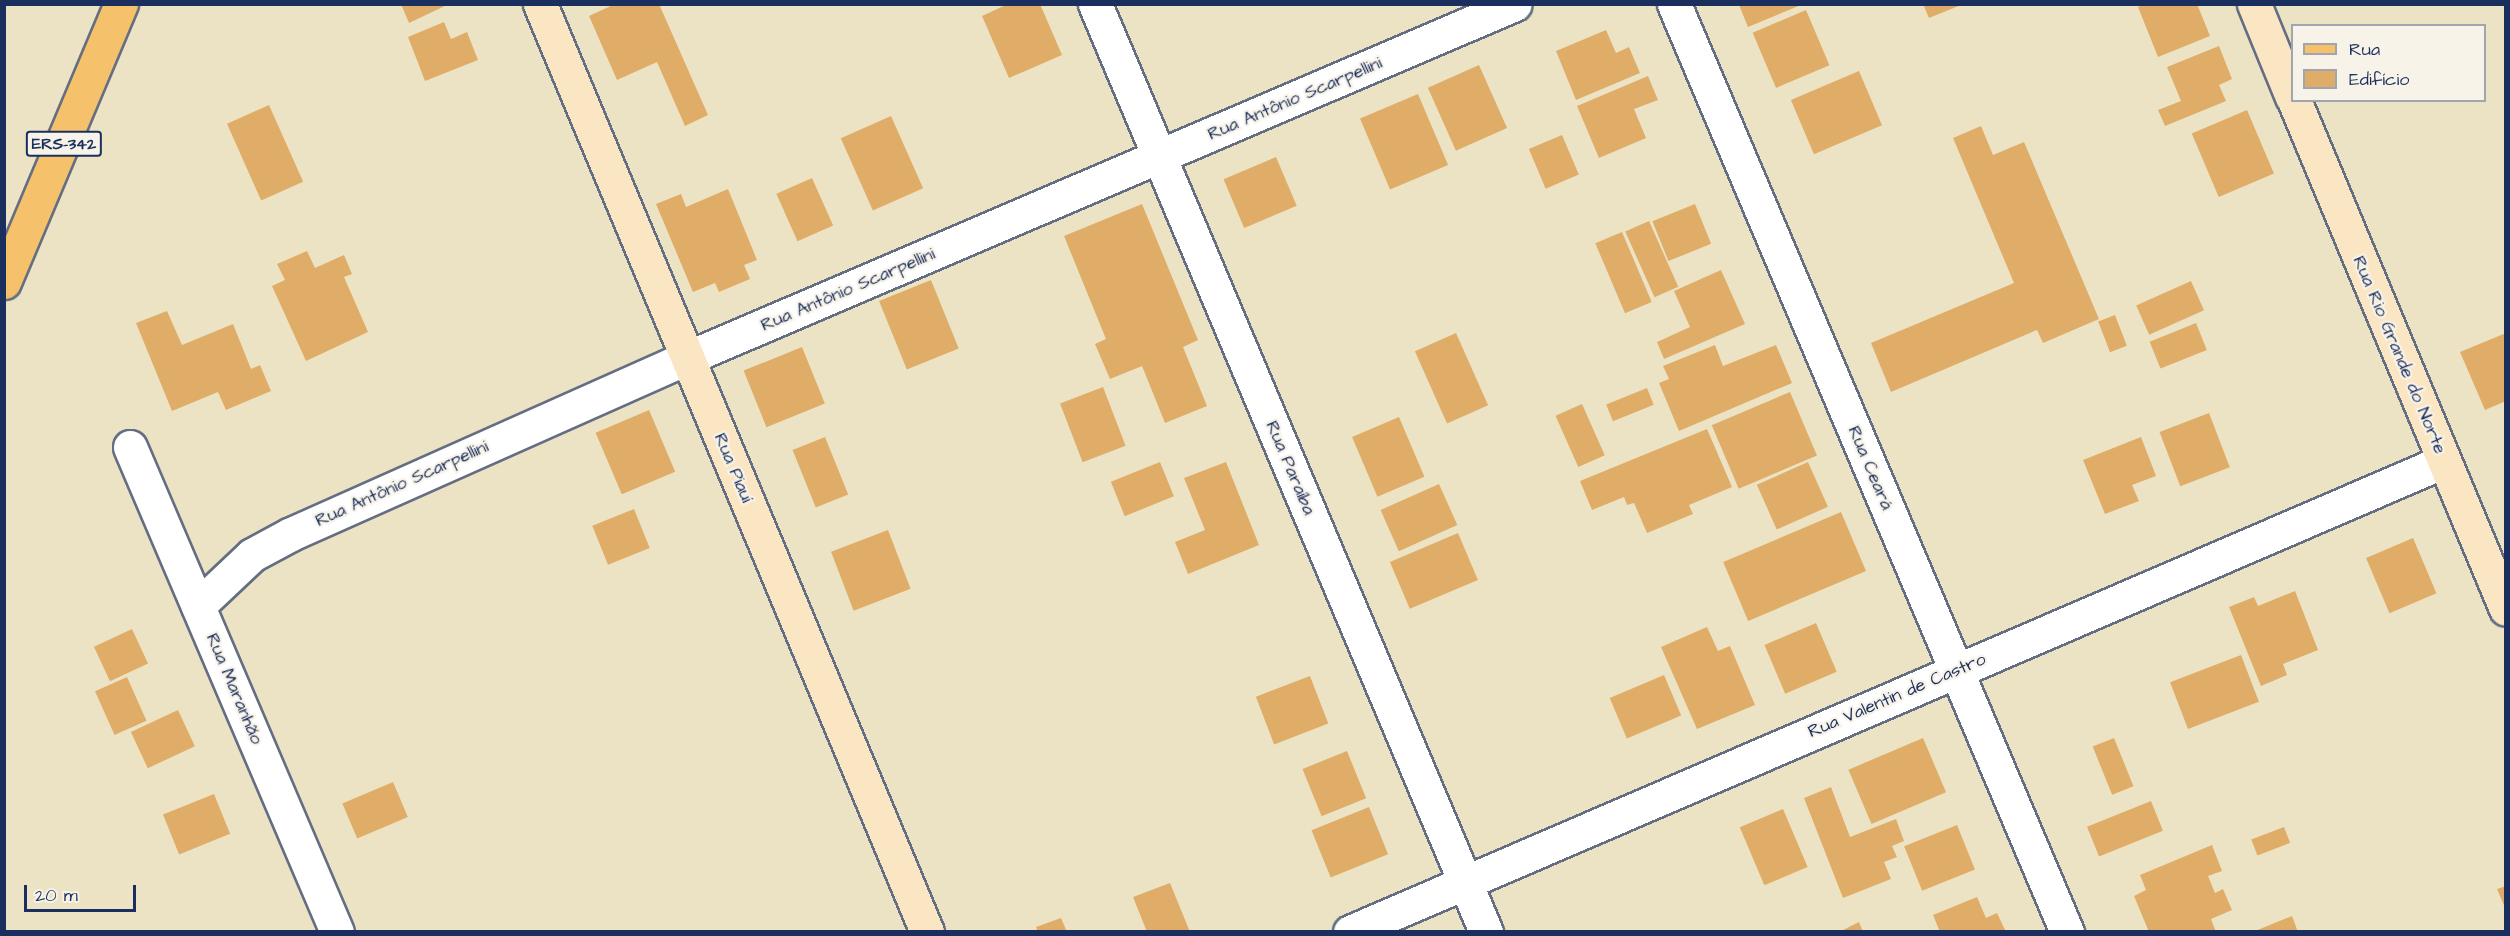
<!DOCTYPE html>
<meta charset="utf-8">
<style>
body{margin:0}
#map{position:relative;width:2510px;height:936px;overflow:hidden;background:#ece3c4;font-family:"Architects Daughter",sans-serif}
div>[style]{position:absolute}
.building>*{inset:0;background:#e0ad69;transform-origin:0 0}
.roads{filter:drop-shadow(2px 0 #646e82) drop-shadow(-2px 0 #646e82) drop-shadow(0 2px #646e82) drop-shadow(0 -2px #646e82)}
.street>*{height:33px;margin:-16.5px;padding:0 16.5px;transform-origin:16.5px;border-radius:16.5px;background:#fff}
.secondary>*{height:33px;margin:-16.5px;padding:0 16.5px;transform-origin:16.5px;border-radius:16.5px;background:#fbe6c4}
.primary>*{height:33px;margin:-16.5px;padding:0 16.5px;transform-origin:16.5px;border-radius:16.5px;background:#f6c16b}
span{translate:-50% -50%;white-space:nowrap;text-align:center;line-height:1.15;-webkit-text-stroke:4.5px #f7f3e8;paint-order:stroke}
.shield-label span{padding:2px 4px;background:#f7f3e8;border:2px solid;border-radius:4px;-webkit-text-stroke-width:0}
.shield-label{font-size:16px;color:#1b2f5e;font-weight:700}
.street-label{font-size:18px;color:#1b2f5e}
.frame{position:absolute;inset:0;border:6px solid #1b2f5e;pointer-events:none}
.legend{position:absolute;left:2291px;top:24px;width:195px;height:78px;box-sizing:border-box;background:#f7f3e8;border:2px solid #9fa5b1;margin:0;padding:8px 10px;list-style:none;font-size:18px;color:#1b2f5e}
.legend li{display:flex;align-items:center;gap:12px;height:30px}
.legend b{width:30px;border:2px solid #9fa5b1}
.scale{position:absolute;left:24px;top:885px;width:112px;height:27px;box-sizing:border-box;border:3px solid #1b2f5e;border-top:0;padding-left:8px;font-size:18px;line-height:21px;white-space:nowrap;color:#1b2f5e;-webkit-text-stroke:4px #f7f3e8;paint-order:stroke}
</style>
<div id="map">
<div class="building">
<div style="clip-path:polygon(401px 4px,449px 4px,409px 23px)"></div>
<div style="clip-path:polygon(615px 4px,659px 4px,708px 115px,685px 126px,657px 62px,617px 80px,589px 16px)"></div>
<div style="clip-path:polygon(1008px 4px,1040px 4px,1062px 55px,1009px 78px,982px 16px)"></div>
<div style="clip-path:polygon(1923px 4px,1961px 4px,1961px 5px,1929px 18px)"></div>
<div style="clip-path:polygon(2144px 4px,2197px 4px,2210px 36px,2158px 57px,2138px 7px)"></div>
<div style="clip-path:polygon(1739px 5px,1801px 5px,1748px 27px)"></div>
<div style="left:1806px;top:10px;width:60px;height:58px;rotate:67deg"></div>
<div style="clip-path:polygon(444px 22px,451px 39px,467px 32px,478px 60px,425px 81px,408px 37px)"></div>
<div style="clip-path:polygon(1606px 30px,1616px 53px,1629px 47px,1640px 73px,1576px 100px,1556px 51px)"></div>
<div style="clip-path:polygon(2219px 46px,2232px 79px,2219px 85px,2226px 101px,2165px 126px,2158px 110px,2181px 101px,2167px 67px)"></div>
<div style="left:1479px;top:65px;width:69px;height:56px;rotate:66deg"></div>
<div style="left:1859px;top:71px;width:59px;height:74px;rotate:67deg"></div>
<div style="clip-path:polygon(1648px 76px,1658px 100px,1634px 109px,1646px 138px,1599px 158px,1577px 106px)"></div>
<div style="left:1418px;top:94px;width:77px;height:63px;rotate:67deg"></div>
<div style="left:269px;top:105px;width:84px;height:46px;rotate:66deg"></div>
<div style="left:2247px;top:110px;width:69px;height:60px;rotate:67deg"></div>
<div style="left:891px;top:116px;width:79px;height:55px;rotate:66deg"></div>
<div style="clip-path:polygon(1981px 126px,1993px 155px,2024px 142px,2099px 319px,2043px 343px,2037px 330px,1891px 392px,1871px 343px,2014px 283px,1953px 138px)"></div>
<div style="left:1562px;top:135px;width:43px;height:36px;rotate:67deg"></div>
<div style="left:1276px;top:157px;width:53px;height:57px;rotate:67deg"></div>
<div style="left:812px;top:178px;width:52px;height:39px;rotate:66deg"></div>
<div style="clip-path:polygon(728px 189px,757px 260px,744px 265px,750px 279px,719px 292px,715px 283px,693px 292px,656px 204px,681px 194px,686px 207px)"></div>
<div style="clip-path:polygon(1142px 204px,1198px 340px,1183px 347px,1207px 406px,1165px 423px,1142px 366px,1110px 379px,1095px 344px,1106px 339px,1064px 236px)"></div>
<div style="left:1695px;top:204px;width:43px;height:46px;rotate:68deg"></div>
<div style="left:1649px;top:221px;width:72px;height:26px;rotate:66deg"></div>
<div style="left:1622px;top:232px;width:76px;height:29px;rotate:67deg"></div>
<div style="clip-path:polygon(307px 251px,315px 268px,344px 255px,352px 274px,344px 277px,368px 332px,306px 361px,272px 286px,285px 280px,277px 264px)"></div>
<div style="clip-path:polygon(1721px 270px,1745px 324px,1664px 359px,1657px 342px,1690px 327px,1674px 291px)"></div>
<div style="left:931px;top:280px;width:74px;height:56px;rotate:68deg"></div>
<div style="left:2191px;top:281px;width:32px;height:60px;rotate:66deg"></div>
<div style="clip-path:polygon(167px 311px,182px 345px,233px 324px,251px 369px,260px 365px,271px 391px,226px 410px,218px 392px,172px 411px,136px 323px)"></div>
<div style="left:2115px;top:315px;width:33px;height:18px;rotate:69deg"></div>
<div style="left:2196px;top:323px;width:29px;height:50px;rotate:68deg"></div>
<div style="left:1456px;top:333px;width:79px;height:45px;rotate:66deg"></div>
<div style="clip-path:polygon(2506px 333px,2506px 401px,2485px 410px,2460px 352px)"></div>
<div style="clip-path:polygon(1715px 345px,1723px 366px,1776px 345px,1792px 383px,1679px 431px,1659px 383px,1669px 379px,1663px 366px)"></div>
<div style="left:802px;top:347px;width:61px;height:63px;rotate:68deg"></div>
<div style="left:1103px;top:387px;width:63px;height:46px;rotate:69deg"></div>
<div style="left:1647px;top:388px;width:18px;height:44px;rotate:68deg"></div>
<div style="left:1790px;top:392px;width:69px;height:85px;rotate:67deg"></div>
<div style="left:1582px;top:404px;width:56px;height:29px;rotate:66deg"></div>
<div style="left:649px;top:410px;width:67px;height:58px;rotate:67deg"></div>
<div style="left:2209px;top:413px;width:58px;height:53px;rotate:69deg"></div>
<div style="left:1399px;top:417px;width:65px;height:51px;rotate:67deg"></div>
<div style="clip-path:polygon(1707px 429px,1732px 487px,1689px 505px,1693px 514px,1647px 533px,1634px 503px,1627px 505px,1624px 497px,1592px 510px,1580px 481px)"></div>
<div style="left:825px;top:437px;width:62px;height:35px;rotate:68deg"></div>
<div style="clip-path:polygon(2141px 437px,2156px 476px,2132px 485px,2139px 501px,2105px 514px,2083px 460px)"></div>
<div style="left:1160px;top:462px;width:37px;height:53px;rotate:68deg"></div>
<div style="clip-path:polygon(1226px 462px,1259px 545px,1188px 574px,1175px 542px,1205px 530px,1184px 478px)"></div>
<div style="left:1808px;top:462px;width:49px;height:56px;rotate:66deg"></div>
<div style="left:1439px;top:484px;width:45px;height:64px;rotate:66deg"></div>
<div style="left:634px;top:509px;width:42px;height:45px;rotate:68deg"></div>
<div style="left:1841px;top:512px;width:64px;height:128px;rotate:67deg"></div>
<div style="left:888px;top:530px;width:63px;height:61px;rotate:69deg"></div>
<div style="left:1458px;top:533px;width:51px;height:74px;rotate:67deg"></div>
<div style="left:2413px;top:538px;width:60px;height:51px;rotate:67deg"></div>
<div style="clip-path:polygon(2295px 591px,2318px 650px,2283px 664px,2287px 675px,2261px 686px,2229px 607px,2254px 597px,2258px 606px)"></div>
<div style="left:1816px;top:623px;width:53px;height:56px;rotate:67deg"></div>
<div style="clip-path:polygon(1707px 627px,1718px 651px,1730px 646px,1755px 705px,1697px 729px,1661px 647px)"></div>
<div style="left:132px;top:629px;width:38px;height:42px;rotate:65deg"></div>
<div style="left:2241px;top:655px;width:50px;height:76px;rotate:69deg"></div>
<div style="left:1664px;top:675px;width:44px;height:59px;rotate:67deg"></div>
<div style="left:1310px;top:676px;width:51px;height:58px;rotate:69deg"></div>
<div style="left:127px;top:677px;width:48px;height:35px;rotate:66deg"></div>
<div style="left:178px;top:710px;width:40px;height:52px;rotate:65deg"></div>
<div style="left:1923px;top:738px;width:59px;height:81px;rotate:67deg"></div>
<div style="left:2114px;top:738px;width:52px;height:23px;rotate:68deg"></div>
<div style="left:1347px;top:751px;width:51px;height:48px;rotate:68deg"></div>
<div style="left:393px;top:782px;width:38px;height:55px;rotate:67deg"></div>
<div style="clip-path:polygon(1831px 787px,1850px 837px,1896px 819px,1904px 841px,1892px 846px,1897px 857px,1884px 862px,1891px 879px,1843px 898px,1804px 798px)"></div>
<div style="left:214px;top:794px;width:43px;height:55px;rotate:68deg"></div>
<div style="left:2151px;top:801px;width:32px;height:69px;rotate:68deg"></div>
<div style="left:1369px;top:807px;width:51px;height:62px;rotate:68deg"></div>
<div style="left:1783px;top:809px;width:63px;height:47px;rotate:67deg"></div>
<div style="left:1957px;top:825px;width:48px;height:57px;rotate:68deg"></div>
<div style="left:2284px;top:827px;width:17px;height:35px;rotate:69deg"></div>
<div style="clip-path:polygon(2212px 845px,2222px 871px,2208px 876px,2215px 893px,2223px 889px,2232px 910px,2211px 919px,2216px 932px,2149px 932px,2134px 896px,2146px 890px,2140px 875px)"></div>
<div style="clip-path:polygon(1170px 883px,1190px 932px,1147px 932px,1133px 897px)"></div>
<div style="clip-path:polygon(2506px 886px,2506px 910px,2497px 889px)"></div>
<div style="clip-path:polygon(1977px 897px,1986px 918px,1997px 913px,2006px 932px,1940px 932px,1933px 915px)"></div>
<div style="clip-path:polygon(2292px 916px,2298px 932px,2255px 932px,2255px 931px)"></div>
<div style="clip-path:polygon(1061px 918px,1067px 932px,1038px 932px,1036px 927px)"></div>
<div style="clip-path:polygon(1859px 922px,1863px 932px,1839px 932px)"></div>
</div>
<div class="roads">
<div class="street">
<div style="left:1095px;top:4px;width:1007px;rotate:67.15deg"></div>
<div style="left:1674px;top:4px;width:1008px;rotate:67.05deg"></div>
<div style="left:130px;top:447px;width:527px;rotate:66.89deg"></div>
<div style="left:198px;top:606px;width:74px;rotate:-43.4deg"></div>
<div style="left:252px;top:555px;width:44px;rotate:-28.3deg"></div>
<div style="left:291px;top:534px;width:433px;rotate:-24deg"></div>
<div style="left:687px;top:358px;width:900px;rotate:-23.15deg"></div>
<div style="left:1350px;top:932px;width:1191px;rotate:-23.29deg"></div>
</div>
<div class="secondary">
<div style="left:540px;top:4px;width:1005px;rotate:67.36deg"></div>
<div style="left:2254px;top:4px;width:100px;rotate:67.8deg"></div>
<div style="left:2294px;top:100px;width:551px;rotate:67.39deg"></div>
</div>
<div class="primary">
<div style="left:4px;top:282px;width:302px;rotate:-67.2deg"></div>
</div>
</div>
<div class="shield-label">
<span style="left:64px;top:144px">ERS-342</span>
</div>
<div class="street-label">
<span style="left:1295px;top:99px;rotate:-23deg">Rua Antônio Scarpellini</span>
<span style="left:848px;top:290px;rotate:-23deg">Rua Antônio Scarpellini</span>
<span style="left:2399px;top:355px;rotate:67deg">Rua Rio Grande do Norte</span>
<span style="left:733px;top:468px;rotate:67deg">Rua Piauí</span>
<span style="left:1290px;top:468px;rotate:67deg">Rua Paraíba</span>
<span style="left:1870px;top:468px;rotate:67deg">Rua Ceará</span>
<span style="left:402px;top:484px;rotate:-24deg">Rua Antônio Scarpellini</span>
<span style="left:234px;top:689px;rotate:67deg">Rua Maranhão</span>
<span style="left:1897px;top:696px;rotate:-23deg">Rua Valentin de Castro</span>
</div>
<div class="frame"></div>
<ul class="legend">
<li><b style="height:8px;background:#f6c16b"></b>Rua</li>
<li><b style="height:16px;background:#e0ad69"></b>Edifício</li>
</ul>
<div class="scale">20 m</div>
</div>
